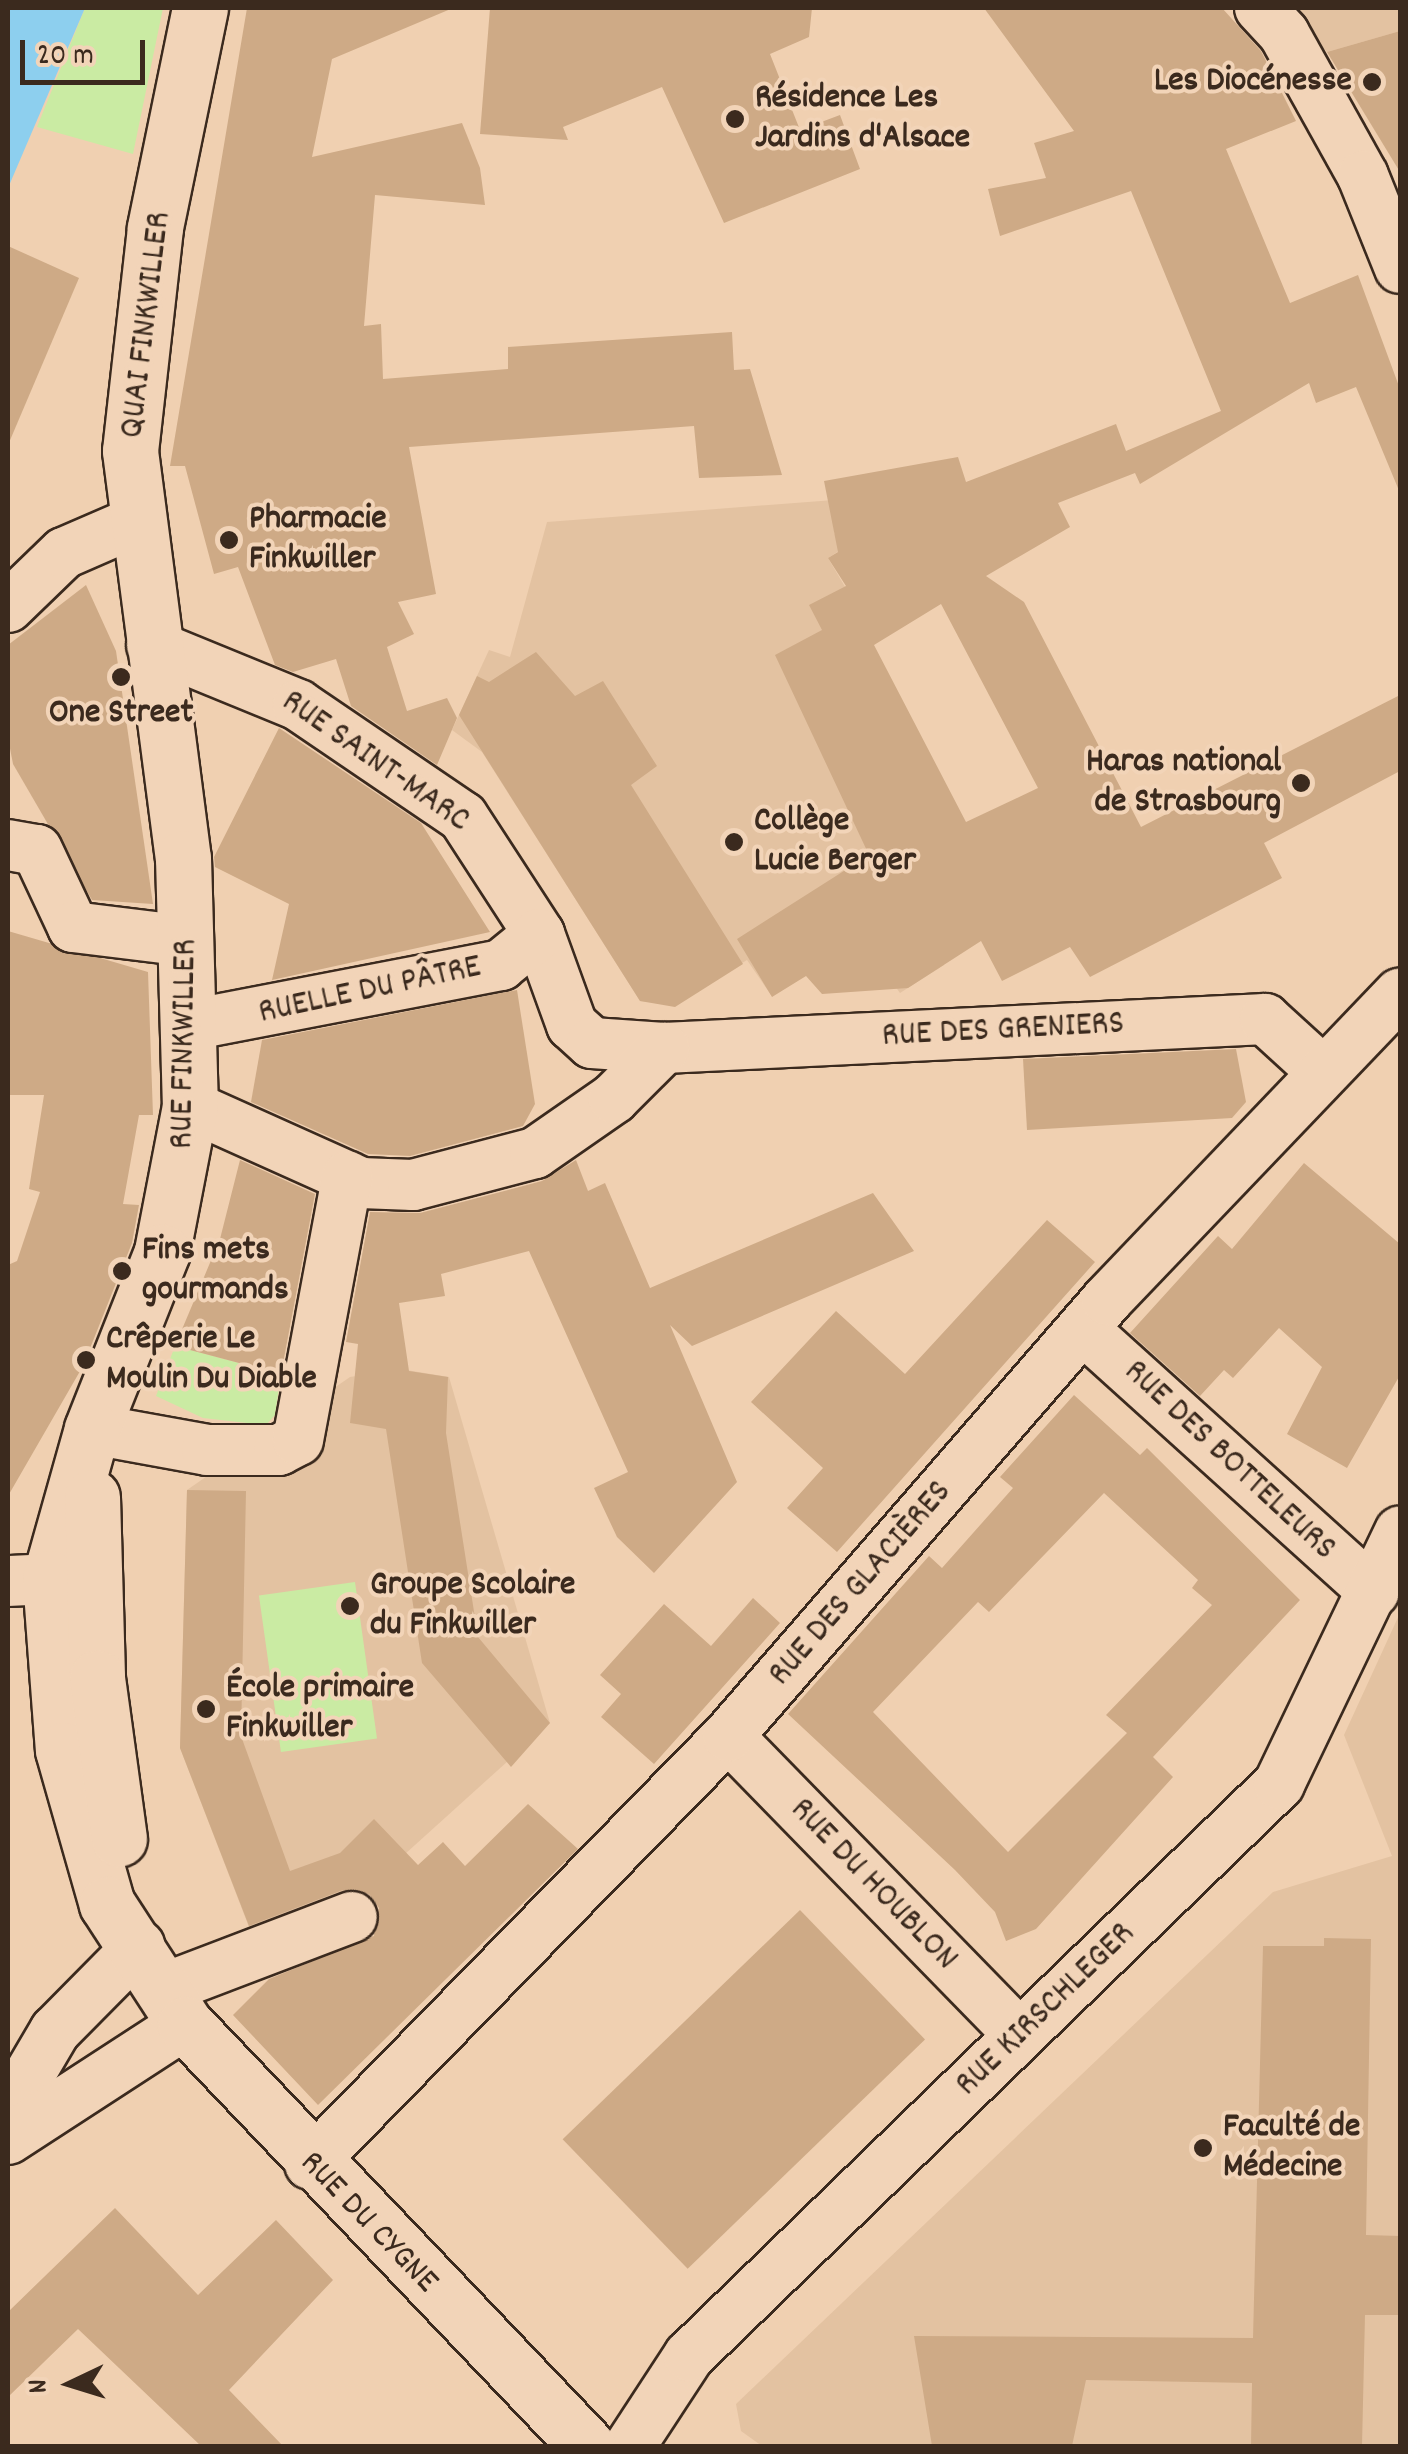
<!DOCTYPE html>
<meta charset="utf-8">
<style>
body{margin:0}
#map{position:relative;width:1408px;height:2454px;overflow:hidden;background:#f0d0b1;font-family:Dekko,sans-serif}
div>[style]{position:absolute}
.built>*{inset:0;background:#e3c2a1}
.green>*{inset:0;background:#caeba3;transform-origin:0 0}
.water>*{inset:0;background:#8dcfee}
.building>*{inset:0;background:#ceaa86;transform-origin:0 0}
.roads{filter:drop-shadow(2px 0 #3b2a1e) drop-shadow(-2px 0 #3b2a1e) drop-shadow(0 2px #3b2a1e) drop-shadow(0 -2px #3b2a1e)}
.street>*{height:50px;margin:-25px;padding:0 25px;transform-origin:25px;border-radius:25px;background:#f2d4b8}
.secondary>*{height:55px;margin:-27.5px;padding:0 27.5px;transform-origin:27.5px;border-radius:27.5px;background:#f2d4b8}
.dots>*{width:28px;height:28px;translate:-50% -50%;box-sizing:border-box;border:5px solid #f2d4b8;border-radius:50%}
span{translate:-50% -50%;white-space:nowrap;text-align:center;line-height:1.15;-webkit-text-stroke:8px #f2d4b8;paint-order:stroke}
.poi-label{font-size:35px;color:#3b2a1e;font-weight:700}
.right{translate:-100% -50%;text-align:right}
.left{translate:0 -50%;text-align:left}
.street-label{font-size:35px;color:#3b2a1e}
.frame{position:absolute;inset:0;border:10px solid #3b2a1e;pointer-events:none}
.north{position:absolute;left:20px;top:2334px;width:100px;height:100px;-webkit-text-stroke:8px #f2d4b8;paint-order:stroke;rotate:266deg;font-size:28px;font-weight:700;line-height:40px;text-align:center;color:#3b2a1e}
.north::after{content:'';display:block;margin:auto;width:35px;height:45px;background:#3b2a1e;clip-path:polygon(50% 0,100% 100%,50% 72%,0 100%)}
.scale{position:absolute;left:20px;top:40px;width:125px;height:45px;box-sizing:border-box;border:5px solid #3b2a1e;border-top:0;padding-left:12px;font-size:30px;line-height:35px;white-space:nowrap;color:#3b2a1e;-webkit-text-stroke:8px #f2d4b8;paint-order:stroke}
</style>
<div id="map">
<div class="built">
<div style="clip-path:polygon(1287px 8px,1400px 8px,1400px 31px,1327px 52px)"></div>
<div style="clip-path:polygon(834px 500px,834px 533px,845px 547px,828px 558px,870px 629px,932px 954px,944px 965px,900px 993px,890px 979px,809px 974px,771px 995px,747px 960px,673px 1005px,640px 1001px,482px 752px,452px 730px,489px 650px,510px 657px,547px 522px)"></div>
<div style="clip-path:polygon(400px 1369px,449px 1377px,550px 1723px,363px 1892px,252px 1935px,180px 1748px,187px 1490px,350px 1377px)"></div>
<div style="clip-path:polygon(1400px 1613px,1400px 2446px,762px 2446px,741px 2431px,736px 2404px,1273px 1892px,1392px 1856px,1344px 1735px)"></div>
</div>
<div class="green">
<div style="clip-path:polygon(85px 8px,163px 8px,133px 154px,37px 127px)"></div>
<div style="clip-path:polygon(175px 1346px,281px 1374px,275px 1415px,266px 1425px,203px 1418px,156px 1396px)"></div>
<div style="left:355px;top:1582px;width:158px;height:97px;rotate:82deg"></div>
</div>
<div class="water">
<div style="clip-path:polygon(8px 8px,85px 8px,8px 188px)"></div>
</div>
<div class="building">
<div style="clip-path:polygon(247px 8px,453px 8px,332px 59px,312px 157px,462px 123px,480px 168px,485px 205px,375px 195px,364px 326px,381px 324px,383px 379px,508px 369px,508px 347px,732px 332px,734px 370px,750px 369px,782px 475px,699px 478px,694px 426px,409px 447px,436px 594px,398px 602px,414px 634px,387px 647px,407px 711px,447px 698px,457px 718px,437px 765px,351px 706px,336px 659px,293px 672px,275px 665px,238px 567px,214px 574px,185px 466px,170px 466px)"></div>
<div style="clip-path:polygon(490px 8px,812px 8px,809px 37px,770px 54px,800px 130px,840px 115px,860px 169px,724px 223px,662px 87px,563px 127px,568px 140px,480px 134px)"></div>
<div style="clip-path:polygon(evenodd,984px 8px,1222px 8px,1261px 51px,1296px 121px,1226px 149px,1290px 303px,1358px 275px,1400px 389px,1400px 493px,1356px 387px,1316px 403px,1309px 383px,1140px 484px,1135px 473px,1058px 503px,1070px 527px,986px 576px,1024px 602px,1141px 827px,1400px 695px,1400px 771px,1264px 843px,1282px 878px,1090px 977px,1070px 947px,1002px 981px,981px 941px,908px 988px,822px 994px,806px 976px,772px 997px,737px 939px,869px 855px,775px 655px,822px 630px,809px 605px,846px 586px,828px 558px,838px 552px,824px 481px,958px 457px,966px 482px,1116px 424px,1126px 451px,1221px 411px,1131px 191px,1000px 236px,988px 189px,1046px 178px,1034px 143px,1074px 131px,984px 8px,941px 604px,1038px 788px,966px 822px,874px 645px,941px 604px)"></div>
<div style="clip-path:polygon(1400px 31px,1400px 172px,1327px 52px)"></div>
<div style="clip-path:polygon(8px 246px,79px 278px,8px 445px)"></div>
<div style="clip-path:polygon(86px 585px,116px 651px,153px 904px,92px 900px,13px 764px,8px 738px,8px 645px)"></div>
<div style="clip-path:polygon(536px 652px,575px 696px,603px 681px,657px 766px,631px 785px,743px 964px,675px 1007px,640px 1001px,459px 715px,477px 676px,489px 682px)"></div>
<div style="clip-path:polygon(279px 728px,421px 823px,490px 932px,272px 980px,289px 904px,215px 867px,214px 857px)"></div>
<div style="clip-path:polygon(8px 931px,148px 972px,153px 1115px,139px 1115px,123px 1204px,139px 1205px,132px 1243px,83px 1366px,8px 1496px,8px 1265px,17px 1261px,40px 1192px,29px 1189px,44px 1095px,8px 1095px)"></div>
<div style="clip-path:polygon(517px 990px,535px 1104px,523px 1126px,410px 1156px,368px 1154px,251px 1102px,262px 1040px)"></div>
<div style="clip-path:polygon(1236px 1049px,1246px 1102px,1232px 1118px,1027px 1130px,1023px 1059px)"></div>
<div style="clip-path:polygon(240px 1160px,315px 1194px,281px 1374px,175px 1346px,220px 1239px)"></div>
<div style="clip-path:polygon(576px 1160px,588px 1191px,605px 1183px,650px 1288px,873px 1193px,914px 1251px,692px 1346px,670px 1325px,737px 1482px,654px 1573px,617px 1537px,594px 1488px,628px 1472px,529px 1251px,441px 1274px,445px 1296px,399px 1303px,409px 1371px,448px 1377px,446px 1433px,478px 1637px,550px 1723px,511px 1767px,422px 1663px,386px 1429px,350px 1423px,358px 1344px,346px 1342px,370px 1212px,420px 1213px,542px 1181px)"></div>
<div style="clip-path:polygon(1304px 1163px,1400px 1244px,1400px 1375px,1347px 1468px,1287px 1434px,1322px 1367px,1279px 1328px,1233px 1378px,1224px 1370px,1200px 1396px,1130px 1333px,1218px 1236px,1232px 1249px)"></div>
<div style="clip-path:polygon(1047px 1220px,1095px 1262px,837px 1552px,787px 1508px,823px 1468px,751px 1402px,836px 1311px,905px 1374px)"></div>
<div style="clip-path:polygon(evenodd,1074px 1395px,1140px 1455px,1147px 1448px,1300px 1600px,1153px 1757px,1173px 1777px,1036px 1929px,1006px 1941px,995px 1912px,955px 1870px,788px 1714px,929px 1556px,942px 1568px,1013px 1488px,1000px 1477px,1074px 1395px,1104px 1493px,1198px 1580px,1192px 1588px,1212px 1605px,1106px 1715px,1127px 1733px,1008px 1852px,873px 1712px,978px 1602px,989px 1612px,1104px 1493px)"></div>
<div style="clip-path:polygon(187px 1490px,246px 1491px,241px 1736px,290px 1871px,340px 1853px,374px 1819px,418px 1865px,443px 1842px,465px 1866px,528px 1804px,578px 1849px,318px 2105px,233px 2015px,269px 1979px,374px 1936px,379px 1908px,369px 1894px,343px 1890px,249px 1926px,180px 1748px)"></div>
<div style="clip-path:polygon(753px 1598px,780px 1623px,654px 1764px,601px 1717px,621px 1694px,600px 1675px,664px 1604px,711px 1646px)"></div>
<div style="left:800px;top:1910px;width:180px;height:330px;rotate:46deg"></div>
<div style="clip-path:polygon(1324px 1938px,1371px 1939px,1366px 2235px,1400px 2236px,1400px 2315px,1365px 2315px,1362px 2446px,1251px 2446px,1252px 2383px,1086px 2380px,1072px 2446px,932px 2446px,914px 2336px,1253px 2338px,1263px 1946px,1324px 1946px)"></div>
<div style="clip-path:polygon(115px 2208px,198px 2295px,276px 2220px,333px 2280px,229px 2390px,283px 2446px,201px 2446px,78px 2329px,8px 2397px,8px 2312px)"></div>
</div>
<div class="roads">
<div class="street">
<div style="left:1260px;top:8px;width:35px;rotate:47deg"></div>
<div style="left:1284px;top:34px;width:162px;rotate:60.9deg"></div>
<div style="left:1363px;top:176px;width:99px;rotate:68.1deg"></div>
<div style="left:8px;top:607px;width:78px;rotate:-44deg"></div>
<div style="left:64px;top:553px;width:75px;rotate:-23.5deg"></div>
<div style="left:152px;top:645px;width:158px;rotate:22.3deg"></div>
<div style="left:298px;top:705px;width:199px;rotate:34.2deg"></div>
<div style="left:463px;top:817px;width:140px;rotate:57deg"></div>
<div style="left:539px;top:934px;width:97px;rotate:70.1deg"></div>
<div style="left:572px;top:1025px;width:27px;rotate:42deg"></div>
<div style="left:592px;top:1043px;width:72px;rotate:4deg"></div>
<div style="left:664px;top:1048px;width:602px;rotate:-2.76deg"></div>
<div style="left:1265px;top:1019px;width:77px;rotate:42.4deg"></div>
<div style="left:8px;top:845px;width:29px;rotate:10deg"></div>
<div style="left:37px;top:850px;width:85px;rotate:64.9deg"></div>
<div style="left:73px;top:927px;width:115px;rotate:7deg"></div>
<div style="left:190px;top:1025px;width:317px;rotate:-10.9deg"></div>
<div style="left:501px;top:965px;width:49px;rotate:-39.2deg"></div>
<div style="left:190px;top:1106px;width:188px;rotate:24.2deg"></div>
<div style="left:361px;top:1183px;width:52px;rotate:2.2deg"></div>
<div style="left:413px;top:1185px;width:126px;rotate:-14.7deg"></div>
<div style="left:535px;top:1153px;width:96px;rotate:-34.8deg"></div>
<div style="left:614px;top:1098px;width:71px;rotate:-45deg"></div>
<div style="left:1083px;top:1329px;width:392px;rotate:42.1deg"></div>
<div style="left:92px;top:1429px;width:117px;rotate:10.3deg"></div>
<div style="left:207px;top:1450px;width:72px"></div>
<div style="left:279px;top:1450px;width:21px;rotate:-28deg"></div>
<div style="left:298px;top:1440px;width:268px;rotate:-79.4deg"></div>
<div style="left:8px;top:1581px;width:84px;rotate:-2.7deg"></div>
<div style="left:728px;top:1736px;width:417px;rotate:45.7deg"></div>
<div style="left:163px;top:1989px;width:202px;rotate:-20.9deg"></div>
<div style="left:8px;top:2111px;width:93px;rotate:-59.6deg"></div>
<div style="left:55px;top:2031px;width:120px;rotate:-45.3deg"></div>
<div style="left:8px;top:2139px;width:211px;rotate:-33deg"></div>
<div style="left:310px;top:2164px;width:598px;rotate:-45.68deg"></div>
<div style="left:728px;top:1736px;width:578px;rotate:-49deg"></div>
<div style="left:1107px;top:1300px;width:424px;rotate:-46.3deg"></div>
<div style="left:630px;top:2446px;width:108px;rotate:-56.8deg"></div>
<div style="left:689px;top:2356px;width:822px;rotate:-44.11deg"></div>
<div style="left:1279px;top:1784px;width:280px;rotate:-64.4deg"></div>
</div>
<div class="secondary">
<div style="left:200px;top:8px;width:225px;rotate:101.6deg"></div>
<div style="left:155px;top:228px;width:224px;rotate:96.4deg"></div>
<div style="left:130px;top:451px;width:410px;rotate:82.6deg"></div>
<div style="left:183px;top:858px;width:248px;rotate:88.4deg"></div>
<div style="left:190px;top:1106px;width:149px;rotate:100.9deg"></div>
<div style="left:162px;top:1252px;width:190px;rotate:111.6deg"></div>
<div style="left:92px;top:1429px;width:155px;rotate:105.7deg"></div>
<div style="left:50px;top:1578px;width:172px;rotate:85.7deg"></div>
<div style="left:63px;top:1750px;width:160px;rotate:74.1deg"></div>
<div style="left:107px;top:1904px;width:143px;rotate:57deg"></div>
<div style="left:185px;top:2024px;width:583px;rotate:46.39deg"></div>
<div style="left:92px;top:1497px;width:181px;rotate:88.4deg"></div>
<div style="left:97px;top:1678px;width:162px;rotate:82.2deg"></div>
</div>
</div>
<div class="dots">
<div style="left:1372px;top:82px;background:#3b2a1e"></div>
<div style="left:735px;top:119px;background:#3b2a1e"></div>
<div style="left:229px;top:540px;background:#3b2a1e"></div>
<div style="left:121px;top:677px;background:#3b2a1e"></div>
<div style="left:1301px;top:783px;background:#3b2a1e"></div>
<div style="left:734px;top:842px;background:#3b2a1e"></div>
<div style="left:122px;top:1271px;background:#3b2a1e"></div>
<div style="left:86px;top:1360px;background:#3b2a1e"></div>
<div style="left:350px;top:1606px;background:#3b2a1e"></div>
<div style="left:206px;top:1709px;background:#3b2a1e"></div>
<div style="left:1203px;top:2148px;background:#3b2a1e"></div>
</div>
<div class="poi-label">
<span class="right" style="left:1352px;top:82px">Les Diocénesse</span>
<span class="left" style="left:755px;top:119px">Résidence Les<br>Jardins d'Alsace</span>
<span class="left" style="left:249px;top:540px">Pharmacie<br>Finkwiller</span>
<span style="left:121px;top:714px">One Street</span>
<span class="right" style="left:1281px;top:783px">Haras national<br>de Strasbourg</span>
<span class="left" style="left:754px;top:842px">Collège<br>Lucie Berger</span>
<span class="left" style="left:142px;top:1271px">Fins mets<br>gourmands</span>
<span class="left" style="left:106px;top:1360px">Crêperie Le<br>Moulin Du Diable</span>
<span class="left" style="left:370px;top:1606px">Groupe Scolaire<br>du Finkwiller</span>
<span class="left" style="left:226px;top:1709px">École primaire<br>Finkwiller</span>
<span class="left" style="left:1223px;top:2148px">Faculté de<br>Médecine</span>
</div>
<div class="street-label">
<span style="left:147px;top:325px;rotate:-83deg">QUAI FINKWILLER</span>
<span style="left:375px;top:762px;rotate:35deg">RUE SAINT-MARC</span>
<span style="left:370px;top:991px;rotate:-12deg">RUELLE DU PÂTRE</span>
<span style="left:1003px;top:1031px;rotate:-3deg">RUE DES GRENIERS</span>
<span style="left:185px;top:1044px;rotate:-89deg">RUE FINKWILLER</span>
<span style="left:1229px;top:1461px;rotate:43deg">RUE DES BOTTELEURS</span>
<span style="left:861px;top:1584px;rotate:-49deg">RUE DES GLACIÈRES</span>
<span style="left:873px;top:1885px;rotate:46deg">RUE DU HOUBLON</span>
<span style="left:1046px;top:2010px;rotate:-44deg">RUE KIRSCHLEGER</span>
<span style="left:368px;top:2223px;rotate:46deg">RUE DU CYGNE</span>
</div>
<div class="frame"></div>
<div class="north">N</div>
<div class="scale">20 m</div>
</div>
